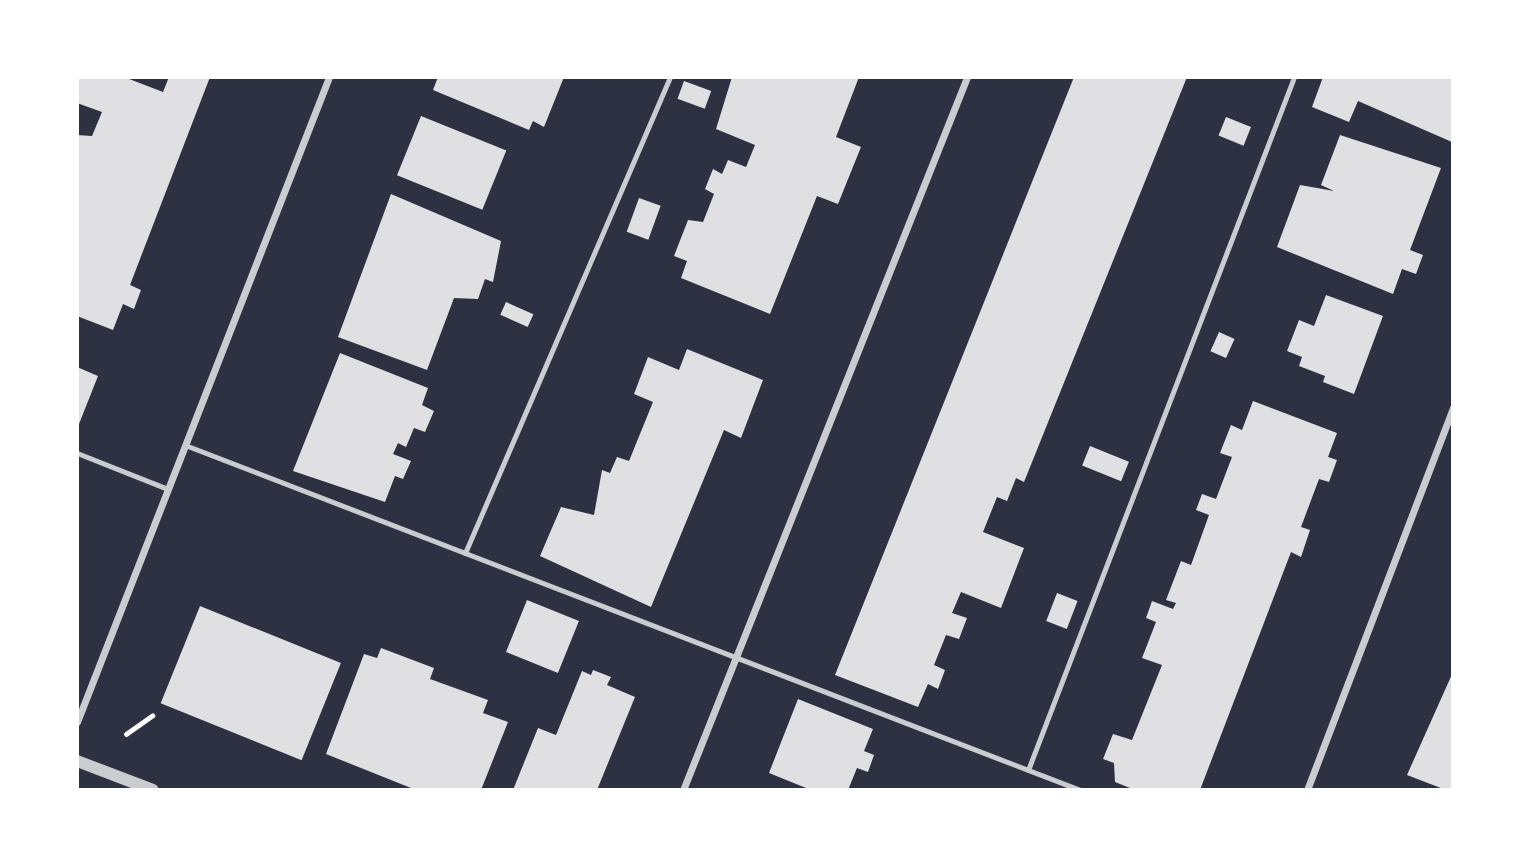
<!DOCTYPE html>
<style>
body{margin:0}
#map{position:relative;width:1530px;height:867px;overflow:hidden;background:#2d3142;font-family:Commissioner,sans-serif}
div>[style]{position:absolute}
.building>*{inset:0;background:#e0e0e3;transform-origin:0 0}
.path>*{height:4.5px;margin:-2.25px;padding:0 2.25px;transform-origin:2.25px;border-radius:2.25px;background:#fff}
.service>*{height:5px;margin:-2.5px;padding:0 2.5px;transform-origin:2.5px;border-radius:2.5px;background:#caccd0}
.minor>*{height:7px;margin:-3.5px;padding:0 3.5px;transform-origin:3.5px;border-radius:3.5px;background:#caccd0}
.tertiary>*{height:12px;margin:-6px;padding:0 6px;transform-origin:6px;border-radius:6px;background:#caccd0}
span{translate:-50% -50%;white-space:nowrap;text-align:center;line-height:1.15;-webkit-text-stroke:7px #fff;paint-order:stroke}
.frame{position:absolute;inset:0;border:79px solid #fff;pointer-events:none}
</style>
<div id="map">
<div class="building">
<div style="clip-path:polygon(77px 77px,124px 77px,163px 92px,169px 77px,210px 77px,130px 285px,141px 290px,134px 309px,123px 304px,113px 330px,77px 316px,77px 135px,92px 136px,102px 112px,77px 103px)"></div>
<div style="clip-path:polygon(438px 77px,564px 77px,544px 127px,533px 121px,529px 130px,433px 90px)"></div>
<div style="clip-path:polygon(732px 77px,859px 77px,836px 137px,861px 147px,838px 204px,817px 196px,770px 314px,681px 278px,687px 261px,674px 256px,688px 220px,703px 222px,714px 194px,705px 189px,713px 169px,722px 174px,728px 160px,746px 167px,755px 145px,716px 129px)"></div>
<div style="clip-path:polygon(1074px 77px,1187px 77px,1024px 482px,1016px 478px,1007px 501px,997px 497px,983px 532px,1024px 548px,1001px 608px,961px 592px,952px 613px,967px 618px,959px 639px,946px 635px,934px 665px,945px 670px,938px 689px,928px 684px,918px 707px,835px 675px)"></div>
<div style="clip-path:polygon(1323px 77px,1453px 77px,1452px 142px,1358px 101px,1349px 122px,1312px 107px)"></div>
<div style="left:684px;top:81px;width:29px;height:19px;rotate:20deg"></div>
<div style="left:421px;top:116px;width:92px;height:64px;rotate:22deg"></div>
<div style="left:1226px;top:117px;width:27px;height:20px;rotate:22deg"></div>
<div style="clip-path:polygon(1340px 135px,1441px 168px,1410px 250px,1423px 255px,1416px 274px,1402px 269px,1393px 294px,1277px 247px,1300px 185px,1334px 191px,1321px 185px)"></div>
<div style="clip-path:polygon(391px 194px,501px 241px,493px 282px,485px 279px,478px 299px,454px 298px,427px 370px,338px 337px)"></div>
<div style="left:639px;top:198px;width:23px;height:36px;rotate:20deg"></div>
<div style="clip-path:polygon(1326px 295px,1383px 316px,1354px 394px,1323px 382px,1325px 376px,1299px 366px,1302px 357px,1287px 351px,1299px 320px,1314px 326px)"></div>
<div style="left:506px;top:302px;width:30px;height:14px;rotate:24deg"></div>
<div style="left:1219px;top:332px;width:17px;height:21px;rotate:24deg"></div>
<div style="clip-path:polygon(687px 349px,763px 380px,741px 438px,724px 430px,651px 607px,540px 556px,561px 507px,594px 515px,602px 470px,610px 473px,617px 457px,629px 461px,653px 402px,634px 394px,648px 357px,679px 370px)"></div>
<div style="clip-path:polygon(340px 353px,428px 388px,422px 405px,434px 411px,425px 432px,414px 428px,406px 447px,398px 443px,393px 454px,411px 461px,403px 479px,395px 476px,385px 502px,293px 471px)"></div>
<div style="clip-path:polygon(77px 367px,98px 376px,77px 429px)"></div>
<div style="clip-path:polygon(1253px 401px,1337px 433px,1328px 457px,1337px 460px,1329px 482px,1319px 479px,1301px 527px,1310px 530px,1301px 557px,1291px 552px,1200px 790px,1135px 790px,1115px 782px,1114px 763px,1103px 759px,1113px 734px,1132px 740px,1162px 665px,1142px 658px,1156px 622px,1146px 618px,1152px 601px,1173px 609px,1176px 603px,1166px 600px,1181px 561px,1191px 565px,1209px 515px,1196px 510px,1202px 494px,1216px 499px,1232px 457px,1220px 453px,1231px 425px,1242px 430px)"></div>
<div style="left:1090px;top:446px;width:42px;height:21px;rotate:22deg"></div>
<div style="left:1057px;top:593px;width:22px;height:30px;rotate:21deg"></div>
<div style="left:527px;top:600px;width:56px;height:56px;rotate:22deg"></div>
<div style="left:200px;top:606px;width:152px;height:105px;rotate:22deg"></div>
<div style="clip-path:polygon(381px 648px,434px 668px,430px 679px,488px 700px,483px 713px,508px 722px,481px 790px,416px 790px,326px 754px,364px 654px,377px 658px)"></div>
<div style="clip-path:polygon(593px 670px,611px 677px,607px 685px,635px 697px,597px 790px,513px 790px,538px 728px,556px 735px,582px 671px,591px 675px)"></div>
<div style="clip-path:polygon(1453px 672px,1453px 790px,1446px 790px,1407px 775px)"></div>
<div style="clip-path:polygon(798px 699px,873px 729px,864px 751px,874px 755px,868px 772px,857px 768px,848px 790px,811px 790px,769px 773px)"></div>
</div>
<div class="path">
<div style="left:126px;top:734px;width:32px;rotate:-35deg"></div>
</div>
<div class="service">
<div style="left:185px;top:445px;width:959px;rotate:21.08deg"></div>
<div style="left:77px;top:453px;width:98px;rotate:21.6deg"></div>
<div style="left:465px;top:553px;width:518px;rotate:-66.7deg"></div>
<div style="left:1028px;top:770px;width:742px;rotate:-69deg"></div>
</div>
<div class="minor">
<div style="left:77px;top:722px;width:692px;rotate:-68.66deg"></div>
<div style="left:683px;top:790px;width:767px;rotate:-68.28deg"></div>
<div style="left:1307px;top:790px;width:409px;rotate:-69.1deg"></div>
</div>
<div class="tertiary">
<div style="left:77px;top:761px;width:81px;rotate:20.9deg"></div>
</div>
<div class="frame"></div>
</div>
